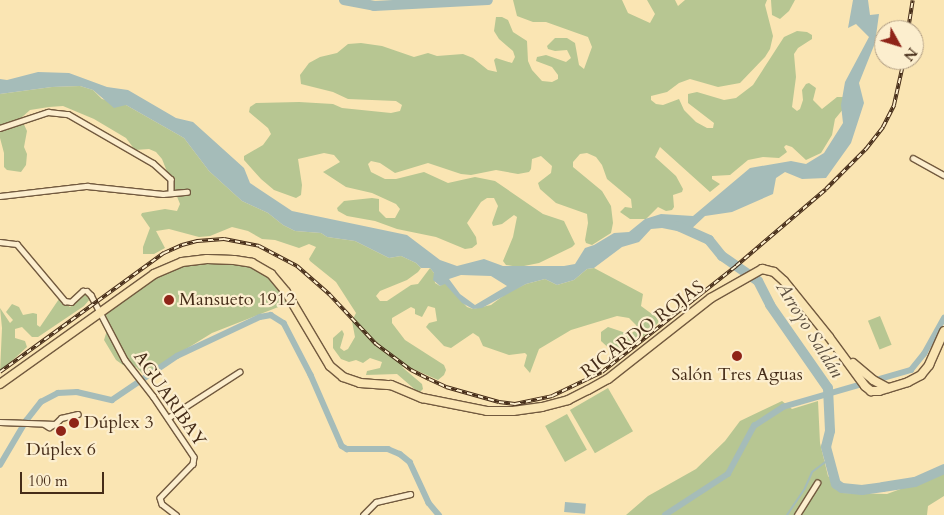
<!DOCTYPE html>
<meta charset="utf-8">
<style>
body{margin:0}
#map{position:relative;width:944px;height:515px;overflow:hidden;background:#fae5b3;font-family:Cardo,serif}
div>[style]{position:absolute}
.green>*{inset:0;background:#b7c692;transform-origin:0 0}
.water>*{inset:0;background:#a5bcb9;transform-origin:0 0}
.stream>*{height:2px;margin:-1px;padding:0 1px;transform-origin:1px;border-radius:1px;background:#a5bcb9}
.canal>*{height:5.5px;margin:-2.75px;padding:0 2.75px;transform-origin:2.75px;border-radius:2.75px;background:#a5bcb9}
.river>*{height:10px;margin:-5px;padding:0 5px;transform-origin:5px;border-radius:5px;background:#a5bcb9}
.roads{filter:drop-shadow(1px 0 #725a3f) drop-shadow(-1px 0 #725a3f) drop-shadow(0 1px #725a3f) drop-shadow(0 -1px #725a3f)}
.street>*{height:4.5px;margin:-2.25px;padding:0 2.25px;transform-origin:2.25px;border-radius:2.25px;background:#fceece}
.primary>*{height:8px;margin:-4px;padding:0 4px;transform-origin:4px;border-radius:4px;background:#fae5b3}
.rail>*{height:4px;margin-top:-2px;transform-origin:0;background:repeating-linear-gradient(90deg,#fceece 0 5.5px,#452c18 0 11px);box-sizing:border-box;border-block:1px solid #452c18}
.dots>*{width:14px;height:14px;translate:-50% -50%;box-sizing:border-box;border:2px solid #fceece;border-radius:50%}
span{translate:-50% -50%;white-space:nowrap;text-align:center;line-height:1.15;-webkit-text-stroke:4.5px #fceece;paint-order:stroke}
.poi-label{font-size:18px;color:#452c18}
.left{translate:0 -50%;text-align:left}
.street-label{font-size:18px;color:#452c18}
.water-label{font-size:19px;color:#5d5040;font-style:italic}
.north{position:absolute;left:874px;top:20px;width:50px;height:50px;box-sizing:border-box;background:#fceece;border:1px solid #b3a085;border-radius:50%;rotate:129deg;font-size:14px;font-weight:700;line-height:20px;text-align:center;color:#452c18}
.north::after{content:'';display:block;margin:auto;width:18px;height:22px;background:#8f2418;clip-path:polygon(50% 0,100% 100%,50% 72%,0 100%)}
.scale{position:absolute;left:20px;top:472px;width:84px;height:22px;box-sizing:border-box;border:2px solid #452c18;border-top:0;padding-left:6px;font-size:15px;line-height:18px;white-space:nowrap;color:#452c18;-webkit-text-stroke:4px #fceece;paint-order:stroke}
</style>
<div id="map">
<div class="green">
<div style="clip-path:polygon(513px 0,622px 0,628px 13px,650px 23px,655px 14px,647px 0,675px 0,678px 6px,685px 0,767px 0,765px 5px,773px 36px,770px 49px,765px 57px,740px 83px,718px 87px,690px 79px,679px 83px,667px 92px,651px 96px,651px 100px,656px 104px,663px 105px,679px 99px,684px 110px,696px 122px,707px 128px,713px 128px,714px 123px,688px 103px,688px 94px,697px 92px,724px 100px,736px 98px,753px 85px,784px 37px,797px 31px,807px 32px,812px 35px,812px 39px,798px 48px,794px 54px,796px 77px,792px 107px,797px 111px,800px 109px,803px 100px,802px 90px,806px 84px,809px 83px,816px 88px,813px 100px,822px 109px,837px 97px,843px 97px,844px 108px,835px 119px,832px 135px,821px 153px,806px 160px,792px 147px,786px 145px,784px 147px,787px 152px,779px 158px,763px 157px,748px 160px,730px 175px,712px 176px,712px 179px,720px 184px,710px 192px,660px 147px,655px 157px,676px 176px,683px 189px,682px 192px,673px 195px,674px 207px,672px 210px,666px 211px,658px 207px,646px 219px,630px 219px,620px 212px,625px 207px,632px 208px,631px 199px,607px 179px,602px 165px,596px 157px,587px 153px,580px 154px,573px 162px,573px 167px,602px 191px,611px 206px,613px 223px,611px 233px,592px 245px,586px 243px,585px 240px,588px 223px,587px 214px,556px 203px,540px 189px,538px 183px,551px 173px,552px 166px,541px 156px,532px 159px,531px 169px,529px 172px,518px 174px,496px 170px,471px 175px,461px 174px,428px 163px,395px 173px,380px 163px,371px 161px,368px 164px,371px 172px,385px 179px,396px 179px,424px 172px,448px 183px,475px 177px,495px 181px,543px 214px,564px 221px,575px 244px,572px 247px,539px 263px,519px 267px,506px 265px,503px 261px,513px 237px,517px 217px,514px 215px,502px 224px,493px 226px,492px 223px,498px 206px,494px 198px,487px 198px,481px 202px,467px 223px,476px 237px,477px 244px,472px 248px,465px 249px,436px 237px,397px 229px,375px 221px,347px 216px,338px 211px,337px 208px,344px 201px,372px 198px,379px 199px,379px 211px,386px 218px,395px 218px,400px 209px,396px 204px,372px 193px,346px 187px,323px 172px,340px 162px,334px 155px,324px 153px,298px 159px,302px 185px,301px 195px,296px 198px,274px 190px,261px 179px,244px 160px,244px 156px,263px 145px,271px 134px,268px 128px,249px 112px,250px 107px,256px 103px,299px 102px,333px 104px,342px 108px,391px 113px,400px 111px,402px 105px,396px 101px,348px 99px,333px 92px,301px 84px,300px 75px,309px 63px,320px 57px,337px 53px,348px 44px,361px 43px,382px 46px,414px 57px,428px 53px,437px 56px,463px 54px,473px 58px,488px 70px,497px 72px,494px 60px,496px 58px,512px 63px,515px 57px,513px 51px,499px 39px,494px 31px,496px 17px,502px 17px,508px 20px,513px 32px,527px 41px,528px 61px,532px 70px,542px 81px,552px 82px,558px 79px,558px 75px,552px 67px,536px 61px,537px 57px,546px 55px,566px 62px,571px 58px,567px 50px,555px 51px,548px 49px,547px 46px,555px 38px,567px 38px,575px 43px,579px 65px,584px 69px,592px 47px,588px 37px,546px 22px,533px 22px,517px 16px)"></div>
<div style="clip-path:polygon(771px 0,795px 0,789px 11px,780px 19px,772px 15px)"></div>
<div style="clip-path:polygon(80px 86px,93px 90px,102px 99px,126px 105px,184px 138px,209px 171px,242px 201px,268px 213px,283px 225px,295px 231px,321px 233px,327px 237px,355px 241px,389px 258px,401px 256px,416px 263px,421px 268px,418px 272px,407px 280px,380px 291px,376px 296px,380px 301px,387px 301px,411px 285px,418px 284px,430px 268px,434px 273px,435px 283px,440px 286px,445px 283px,467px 307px,473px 309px,491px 305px,507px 293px,526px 284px,545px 279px,557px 285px,574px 280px,587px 269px,594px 268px,643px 294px,641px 306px,656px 317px,659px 322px,647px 334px,615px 354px,601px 341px,601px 332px,608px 327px,629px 334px,632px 333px,637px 328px,636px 325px,629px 318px,617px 316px,571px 330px,539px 349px,530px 373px,524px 366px,527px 355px,525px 353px,509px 355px,483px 346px,479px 337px,473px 333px,451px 348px,444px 346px,426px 327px,429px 323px,437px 321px,435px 308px,428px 306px,422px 317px,415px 314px,415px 309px,411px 307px,392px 318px,392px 323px,405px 340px,444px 365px,446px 370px,444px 375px,438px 380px,413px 369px,402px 367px,422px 384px,423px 389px,419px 393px,397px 374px,366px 375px,367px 371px,380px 368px,382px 362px,370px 358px,363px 363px,356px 360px,349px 362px,341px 359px,333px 348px,333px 338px,342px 330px,344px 334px,340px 348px,344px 351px,348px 349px,355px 337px,352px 321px,356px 313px,336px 282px,310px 261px,309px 259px,316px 247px,309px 244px,299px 248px,275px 240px,262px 239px,248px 231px,232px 227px,210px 236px,199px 237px,169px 229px,156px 231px,165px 248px,154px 254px,143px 254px,143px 247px,150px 228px,141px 215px,142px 213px,165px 209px,177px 211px,180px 204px,162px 159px,156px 152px,149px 149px,135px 150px,126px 138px,94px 119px,63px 106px,49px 107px,30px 110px,21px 118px,27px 131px,24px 147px,27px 154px,26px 165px,21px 172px,7px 170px,4px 167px,4px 153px,0 138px,0 94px,52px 87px)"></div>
<div style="clip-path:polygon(232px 261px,253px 266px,270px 276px,287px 298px,286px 304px,212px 333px,144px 375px,136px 367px,123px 365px,116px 360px,104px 340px,109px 324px,103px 313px,146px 281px,182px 265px)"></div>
<div style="clip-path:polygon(87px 292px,90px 299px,84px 306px,38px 337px,32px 337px,22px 327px,15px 329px,15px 338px,25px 341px,27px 347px,0 372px,2px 328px,0 308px,10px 323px,13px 320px,6px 312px,12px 304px,19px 307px,23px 315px,33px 313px,37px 314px,37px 325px,40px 327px,59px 299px,70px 307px)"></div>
<div style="left:880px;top:316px;width:31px;height:13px;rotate:68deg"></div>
<div style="left:608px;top:388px;width:50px;height:44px;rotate:60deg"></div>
<div style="clip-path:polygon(782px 401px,792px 409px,818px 401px,820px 443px,828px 476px,842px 493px,887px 494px,944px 473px,944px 496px,928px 506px,927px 515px,626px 515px,648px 496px,696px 469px,725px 441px,740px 421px)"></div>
<div style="left:567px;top:414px;width:41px;height:25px;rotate:61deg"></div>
</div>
<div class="water">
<div style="clip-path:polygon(evenodd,853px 0,868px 0,870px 15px,879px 14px,875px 43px,859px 83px,864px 103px,851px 143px,826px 178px,802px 179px,785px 172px,776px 178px,773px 194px,732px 212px,705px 216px,687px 233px,662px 228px,651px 229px,639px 242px,622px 247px,594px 268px,587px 269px,574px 280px,557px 285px,545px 279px,526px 284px,482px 308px,473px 309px,462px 303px,445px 284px,440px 286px,433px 280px,434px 273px,430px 268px,421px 268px,416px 263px,401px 256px,389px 258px,355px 241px,327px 237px,321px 233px,295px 231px,283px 225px,268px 213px,242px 201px,209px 171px,184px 138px,126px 105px,114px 108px,93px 90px,80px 86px,52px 87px,0 94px,0 79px,7px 80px,38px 72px,69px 73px,107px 87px,128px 90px,176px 118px,193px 122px,244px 168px,250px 183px,292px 211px,407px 235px,440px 260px,457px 266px,484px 259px,503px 266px,564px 266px,575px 264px,585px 248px,594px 245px,614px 233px,629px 232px,645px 219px,661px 214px,693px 216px,750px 168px,791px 161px,806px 164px,824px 153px,843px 123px,841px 105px,845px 82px,869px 37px,856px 24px,848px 28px,853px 0,461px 275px,491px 276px,507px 286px,475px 305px,460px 294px,449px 279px,461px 275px)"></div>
<div style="left:565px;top:502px;width:21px;height:10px;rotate:5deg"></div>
</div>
<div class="stream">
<div style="left:787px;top:515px;width:32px;rotate:-56deg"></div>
<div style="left:805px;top:488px;width:17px;rotate:-66deg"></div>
<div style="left:812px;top:472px;width:20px;rotate:-37deg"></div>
</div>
<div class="canal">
<div style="left:0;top:465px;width:51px;rotate:-59.4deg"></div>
<div style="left:26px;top:421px;width:24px;rotate:-52deg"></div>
<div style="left:41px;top:402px;width:19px;rotate:-28deg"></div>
<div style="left:58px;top:393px;width:19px;rotate:-3deg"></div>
<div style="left:77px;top:392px;width:36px;rotate:13deg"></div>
<div style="left:112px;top:400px;width:78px;rotate:-34.1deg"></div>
<div style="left:177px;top:356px;width:92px;rotate:-25.2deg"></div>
<div style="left:260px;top:317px;width:11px;rotate:-10deg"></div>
<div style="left:271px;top:315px;width:15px;rotate:32deg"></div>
<div style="left:284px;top:323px;width:59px;rotate:62.6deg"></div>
<div style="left:311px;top:375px;width:77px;rotate:66.4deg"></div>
<div style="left:342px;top:446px;width:6px;rotate:31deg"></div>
<div style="left:347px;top:449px;width:41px"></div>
<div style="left:388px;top:449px;width:13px;rotate:23deg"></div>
<div style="left:400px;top:454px;width:13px;rotate:39deg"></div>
<div style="left:410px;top:462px;width:45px;rotate:65.1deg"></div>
<div style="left:429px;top:503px;width:16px;rotate:50deg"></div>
<div style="left:665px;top:515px;width:75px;rotate:-33.1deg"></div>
<div style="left:728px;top:474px;width:55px;rotate:-61.6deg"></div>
<div style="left:754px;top:426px;width:35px;rotate:-33deg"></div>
<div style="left:783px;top:407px;width:133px;rotate:-16.1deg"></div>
<div style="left:911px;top:370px;width:21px;rotate:-51deg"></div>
<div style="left:924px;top:354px;width:41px;rotate:-60.9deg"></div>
</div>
<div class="river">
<div style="left:344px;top:0;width:31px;rotate:11deg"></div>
<div style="left:374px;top:6px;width:114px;rotate:-3deg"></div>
<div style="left:678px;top:226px;width:34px;rotate:24deg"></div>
<div style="left:709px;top:240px;width:21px;rotate:51deg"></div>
<div style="left:722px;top:256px;width:44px;rotate:34.8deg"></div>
<div style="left:758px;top:281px;width:27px;rotate:63deg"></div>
<div style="left:770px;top:305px;width:101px;rotate:55.1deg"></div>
<div style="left:828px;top:388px;width:43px;rotate:87.3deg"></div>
<div style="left:830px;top:431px;width:16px;rotate:104deg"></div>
<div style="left:826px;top:447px;width:38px;rotate:75deg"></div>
<div style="left:836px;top:484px;width:7px;rotate:34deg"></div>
<div style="left:842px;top:488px;width:20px;rotate:6deg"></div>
<div style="left:862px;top:490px;width:21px;rotate:-8deg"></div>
<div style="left:883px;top:487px;width:32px;rotate:-9deg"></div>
<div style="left:915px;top:482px;width:32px;rotate:-24deg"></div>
</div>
<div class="roads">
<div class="street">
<div style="left:0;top:128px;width:51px;rotate:-18.4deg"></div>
<div style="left:48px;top:112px;width:20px;rotate:6deg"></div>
<div style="left:68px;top:114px;width:98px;rotate:30deg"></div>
<div style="left:153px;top:163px;width:24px;rotate:42deg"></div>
<div style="left:171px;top:179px;width:12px;rotate:90deg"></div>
<div style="left:913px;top:158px;width:35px;rotate:29deg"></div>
<div style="left:0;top:196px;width:88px;rotate:-6.6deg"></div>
<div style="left:87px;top:186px;width:76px;rotate:6deg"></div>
<div style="left:163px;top:194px;width:24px;rotate:-5deg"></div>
<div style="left:0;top:242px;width:17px;rotate:7deg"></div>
<div style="left:17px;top:244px;width:75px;rotate:49.9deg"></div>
<div style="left:65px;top:301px;width:6px;rotate:9deg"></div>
<div style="left:71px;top:302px;width:16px;rotate:-43deg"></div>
<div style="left:83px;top:291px;width:4px"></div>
<div style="left:87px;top:291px;width:6px;rotate:45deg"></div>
<div style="left:91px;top:295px;width:73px;rotate:62.4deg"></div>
<div style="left:125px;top:360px;width:46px;rotate:52.1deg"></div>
<div style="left:153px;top:396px;width:73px;rotate:56.1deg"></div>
<div style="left:194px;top:457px;width:7px;rotate:98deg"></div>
<div style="left:193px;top:464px;width:47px;rotate:134.1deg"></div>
<div style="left:160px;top:498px;width:6px;rotate:72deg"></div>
<div style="left:162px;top:504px;width:18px;rotate:38deg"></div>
<div style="left:168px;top:418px;width:85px;rotate:-32.9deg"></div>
<div style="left:0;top:422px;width:55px;rotate:2.1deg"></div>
<div style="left:55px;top:424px;width:8px;rotate:-45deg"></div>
<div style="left:61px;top:418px;width:17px;rotate:-13deg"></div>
<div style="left:44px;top:424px;width:6px;rotate:31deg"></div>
<div style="left:49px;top:427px;width:7px;rotate:-27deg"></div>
<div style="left:363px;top:515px;width:18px;rotate:-45deg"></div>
<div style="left:376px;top:502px;width:35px;rotate:-13deg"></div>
<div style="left:797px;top:515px;width:38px;rotate:-58deg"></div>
</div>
<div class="primary">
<div style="left:853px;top:363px;width:26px;rotate:40deg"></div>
<div style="left:873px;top:380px;width:17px;rotate:28deg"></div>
<div style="left:0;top:384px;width:189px;rotate:-35.5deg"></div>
<div style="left:154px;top:274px;width:30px;rotate:-23deg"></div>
<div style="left:182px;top:262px;width:25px;rotate:-7deg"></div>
<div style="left:207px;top:259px;width:27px;rotate:2deg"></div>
<div style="left:234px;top:260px;width:18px;rotate:9deg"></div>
<div style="left:252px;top:263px;width:22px;rotate:30deg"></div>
<div style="left:271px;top:274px;width:23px;rotate:50deg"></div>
<div style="left:286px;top:292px;width:86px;rotate:59.3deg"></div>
<div style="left:330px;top:366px;width:17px;rotate:40deg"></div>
<div style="left:343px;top:377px;width:18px;rotate:19deg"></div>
<div style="left:360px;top:383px;width:31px;rotate:4deg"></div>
<div style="left:391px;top:385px;width:34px;rotate:23deg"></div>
<div style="left:422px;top:398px;width:66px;rotate:11.3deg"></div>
<div style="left:487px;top:411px;width:26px"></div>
<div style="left:513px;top:411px;width:29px;rotate:-8deg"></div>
<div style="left:542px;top:407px;width:27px;rotate:-15deg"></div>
<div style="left:568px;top:400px;width:22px;rotate:-27deg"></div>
<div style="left:588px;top:390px;width:23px;rotate:-29deg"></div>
<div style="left:608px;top:379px;width:131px;rotate:-38.2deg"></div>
<div style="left:711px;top:298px;width:59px;rotate:-29.6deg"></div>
<div style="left:762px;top:269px;width:12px;rotate:14deg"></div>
<div style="left:774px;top:272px;width:13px;rotate:42deg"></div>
<div style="left:784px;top:281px;width:72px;rotate:51.2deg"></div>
<div style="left:829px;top:337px;width:61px;rotate:53.7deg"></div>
<div style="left:865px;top:386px;width:8px;rotate:40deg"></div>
<div style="left:871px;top:391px;width:8px"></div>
<div style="left:879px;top:391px;width:30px;rotate:-17deg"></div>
<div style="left:908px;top:382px;width:15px;rotate:-28deg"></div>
<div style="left:921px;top:375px;width:13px;rotate:-51deg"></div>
<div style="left:929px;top:365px;width:37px;rotate:-66deg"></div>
</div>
</div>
<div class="rail">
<div style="left:908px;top:30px;width:30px;rotate:-81deg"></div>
<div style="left:0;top:372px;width:203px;rotate:-36deg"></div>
<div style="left:164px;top:253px;width:20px;rotate:-24deg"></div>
<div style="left:182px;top:245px;width:16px;rotate:-15deg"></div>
<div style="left:197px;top:241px;width:27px;rotate:-4deg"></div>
<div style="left:224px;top:239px;width:36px;rotate:11deg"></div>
<div style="left:259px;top:246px;width:43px;rotate:27.8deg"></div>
<div style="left:297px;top:266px;width:43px;rotate:41.2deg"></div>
<div style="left:329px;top:294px;width:69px;rotate:46.8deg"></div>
<div style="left:376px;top:344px;width:44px;rotate:36.6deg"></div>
<div style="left:411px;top:370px;width:20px;rotate:27deg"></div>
<div style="left:429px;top:379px;width:19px;rotate:25deg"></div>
<div style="left:446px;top:387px;width:55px;rotate:15.8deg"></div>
<div style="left:499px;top:402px;width:16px;rotate:7deg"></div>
<div style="left:515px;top:404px;width:38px;rotate:-12deg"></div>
<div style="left:552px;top:396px;width:55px;rotate:-25.6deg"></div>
<div style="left:602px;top:372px;width:171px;rotate:-38.3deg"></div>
<div style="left:736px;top:266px;width:118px;rotate:-40.5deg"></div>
<div style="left:826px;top:189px;width:57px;rotate:-45deg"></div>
<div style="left:866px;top:149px;width:28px;rotate:-52deg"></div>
<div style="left:883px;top:127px;width:25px;rotate:-63deg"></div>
<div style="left:894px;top:105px;width:46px;rotate:-77.5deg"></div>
</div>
<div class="dots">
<div style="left:169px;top:300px;background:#8f2418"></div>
<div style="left:737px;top:356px;background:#8f2418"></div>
<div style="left:74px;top:423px;background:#8f2418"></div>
<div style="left:61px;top:431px;background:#8f2418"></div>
</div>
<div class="poi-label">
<span class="left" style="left:179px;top:300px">Mansueto 1912</span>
<span style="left:737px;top:375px">Salón Tres Aguas</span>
<span class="left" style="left:84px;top:423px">Dúplex 3</span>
<span style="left:61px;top:450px">Dúplex 6</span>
</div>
<div class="street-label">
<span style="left:643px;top:330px;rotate:-37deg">RICARDO ROJAS</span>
<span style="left:169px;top:399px;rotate:55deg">AGUARIBAY</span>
</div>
<div class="water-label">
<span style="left:809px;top:330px;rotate:58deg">Arroyo Saldán</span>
</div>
<div class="north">N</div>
<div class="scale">100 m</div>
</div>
